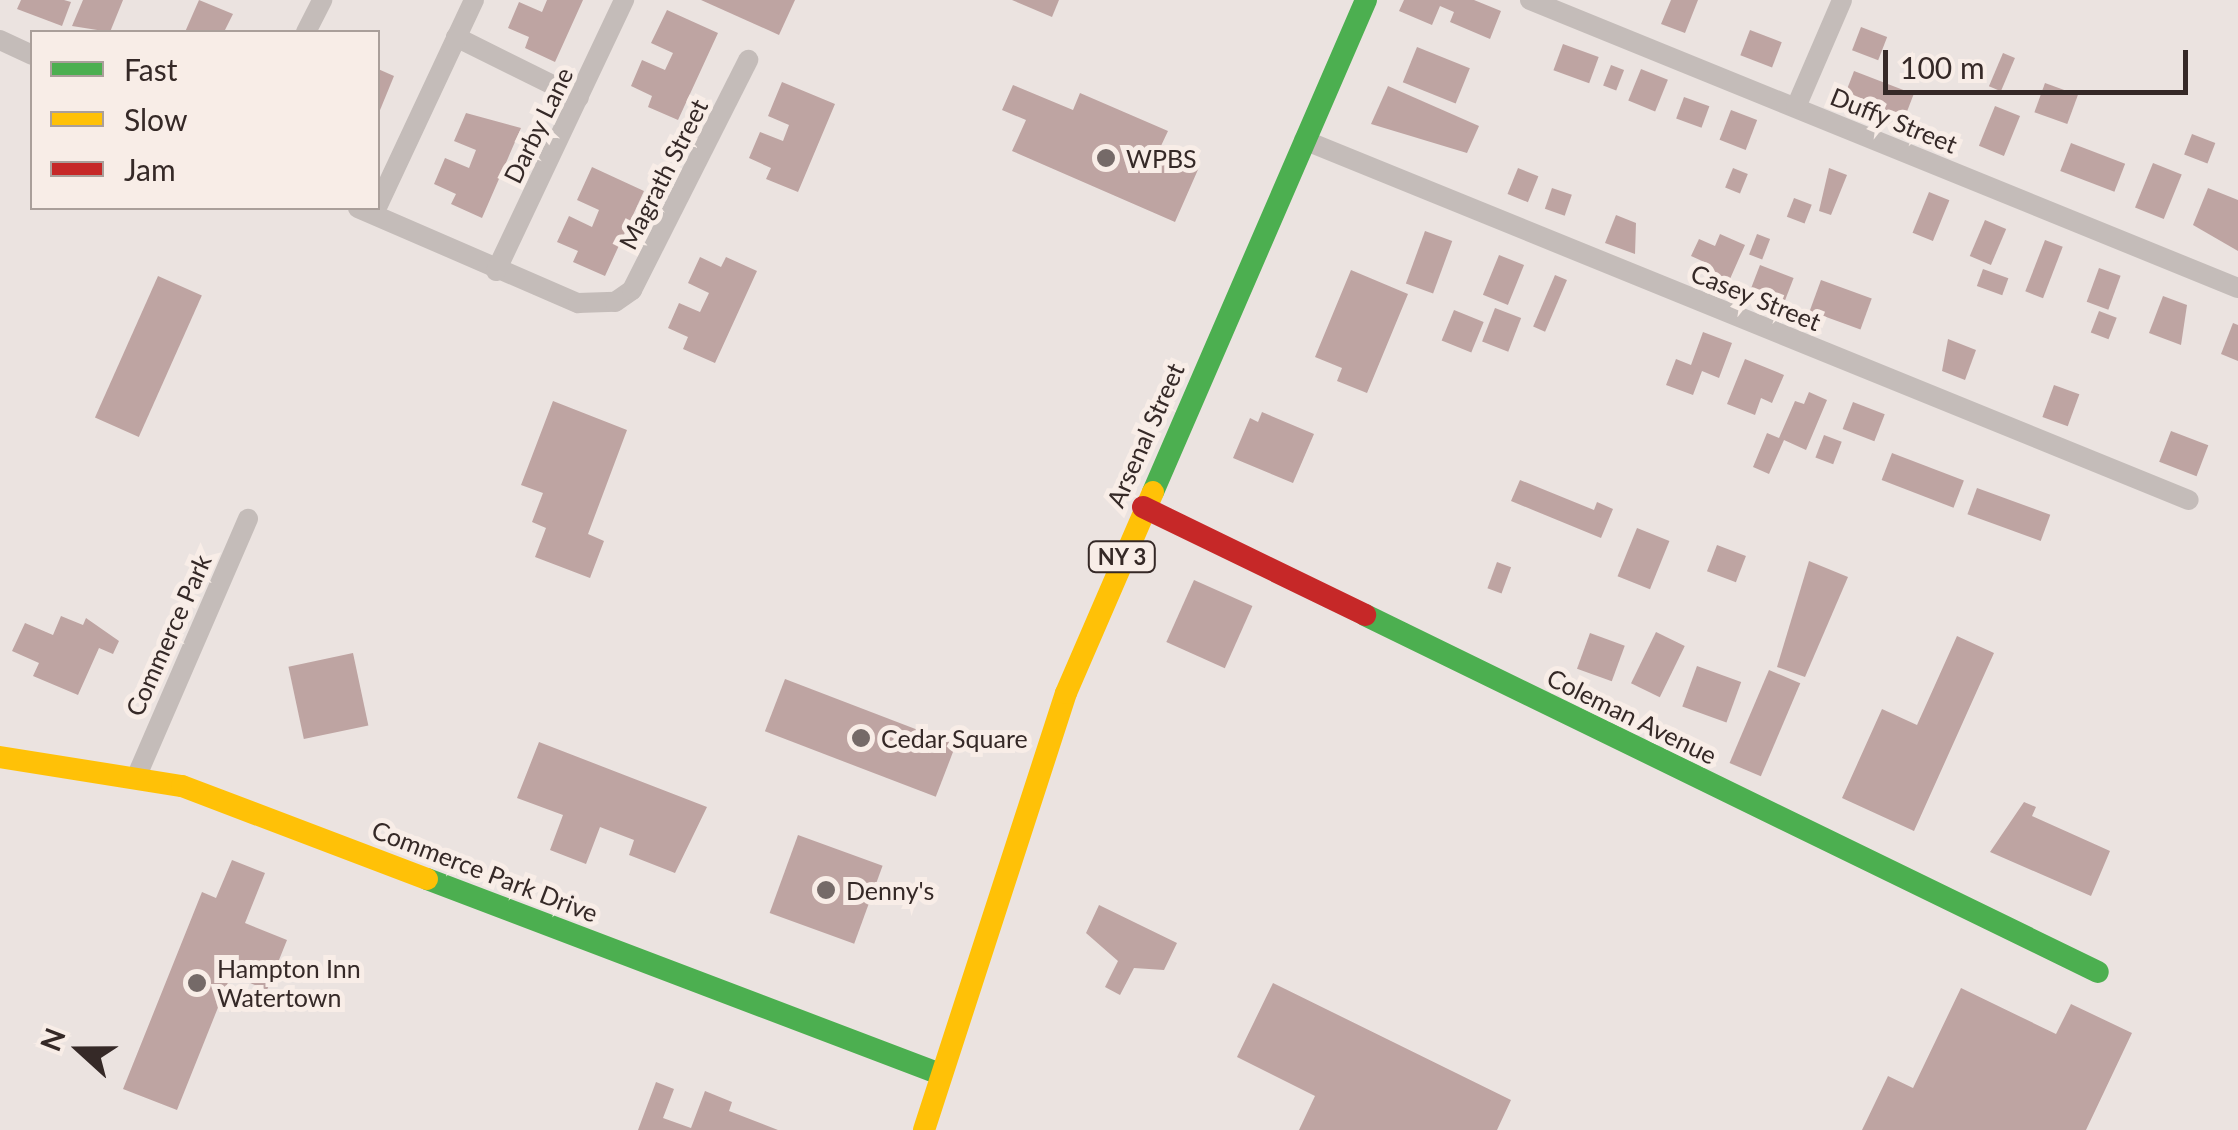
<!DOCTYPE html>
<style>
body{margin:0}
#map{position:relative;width:2238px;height:1130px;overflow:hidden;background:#ebe3e0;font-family:Lato,sans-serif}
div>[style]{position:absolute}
.building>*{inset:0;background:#bea4a2;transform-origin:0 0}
.street>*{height:20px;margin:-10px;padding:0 10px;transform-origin:10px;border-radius:10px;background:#c4bcb9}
.fast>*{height:22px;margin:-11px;padding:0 11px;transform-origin:11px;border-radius:11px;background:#4caf50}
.slow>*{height:22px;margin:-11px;padding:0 11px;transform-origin:11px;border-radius:11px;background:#ffc107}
.jam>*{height:22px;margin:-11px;padding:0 11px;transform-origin:11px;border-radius:11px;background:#c62828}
.dots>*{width:28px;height:28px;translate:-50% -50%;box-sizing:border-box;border:5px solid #f8ede7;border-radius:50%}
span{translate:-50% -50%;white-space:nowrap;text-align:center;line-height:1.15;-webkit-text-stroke:10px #f8ede7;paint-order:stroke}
.shield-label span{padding:2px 8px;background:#f8ede7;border:2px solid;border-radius:8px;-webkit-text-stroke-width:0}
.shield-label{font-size:22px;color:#352927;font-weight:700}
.street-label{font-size:25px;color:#352927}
.poi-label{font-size:25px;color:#352927}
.left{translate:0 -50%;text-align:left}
.legend{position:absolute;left:30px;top:30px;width:350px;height:180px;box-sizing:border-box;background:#f8ede7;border:2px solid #aa9f9a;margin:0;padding:12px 18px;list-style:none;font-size:30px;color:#352927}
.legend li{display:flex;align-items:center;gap:20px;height:50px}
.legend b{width:50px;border:2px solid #aa9f9a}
.north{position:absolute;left:30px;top:1000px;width:100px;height:100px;-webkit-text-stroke:8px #f8ede7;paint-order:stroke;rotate:291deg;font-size:28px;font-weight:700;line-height:40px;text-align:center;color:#352927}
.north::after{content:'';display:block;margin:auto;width:35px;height:45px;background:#352927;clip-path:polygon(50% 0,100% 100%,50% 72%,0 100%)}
.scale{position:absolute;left:1883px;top:50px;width:305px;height:45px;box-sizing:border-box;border:5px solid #352927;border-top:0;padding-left:12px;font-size:30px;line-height:35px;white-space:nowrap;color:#352927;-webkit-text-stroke:8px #f8ede7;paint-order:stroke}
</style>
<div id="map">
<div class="building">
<div style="clip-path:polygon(21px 0,64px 0,71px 2px,62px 26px,17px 9px)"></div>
<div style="clip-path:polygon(83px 0,123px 0,110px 32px,72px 26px)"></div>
<div style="clip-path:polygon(199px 0,233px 14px,224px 32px,185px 32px)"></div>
<div style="clip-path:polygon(547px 0,583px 0,555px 62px,525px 48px,529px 37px,508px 28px,519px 2px,542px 12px)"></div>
<div style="clip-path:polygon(701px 0,795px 0,779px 35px)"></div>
<div style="clip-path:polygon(1012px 0,1059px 0,1052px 17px)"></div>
<div style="clip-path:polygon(1404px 0,1474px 0,1501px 11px,1490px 39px,1450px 22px,1454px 12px,1440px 6px,1432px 25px,1399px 11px)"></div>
<div style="clip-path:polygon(1671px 0,1698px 0,1685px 33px,1661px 24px)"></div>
<div style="clip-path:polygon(667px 10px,718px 33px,678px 120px,648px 107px,652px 96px,631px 86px,642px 60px,665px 70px,673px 53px,651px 43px)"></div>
<div style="left:1861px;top:27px;width:28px;height:25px;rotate:21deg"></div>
<div style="left:1750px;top:30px;width:34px;height:27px;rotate:21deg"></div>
<div style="left:1563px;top:44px;width:38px;height:28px;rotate:20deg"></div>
<div style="left:1417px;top:47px;width:57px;height:38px;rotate:22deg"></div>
<div style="left:2003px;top:53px;width:13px;height:36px;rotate:23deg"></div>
<div style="left:1611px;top:65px;width:14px;height:22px;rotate:21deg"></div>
<div style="clip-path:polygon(378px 69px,394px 76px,378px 115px)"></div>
<div style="left:1641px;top:69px;width:29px;height:34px;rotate:22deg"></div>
<div style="left:1854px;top:71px;width:64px;height:28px;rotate:21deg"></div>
<div style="clip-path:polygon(782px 82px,835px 104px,798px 192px,766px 179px,771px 168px,749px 158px,760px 132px,783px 141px,789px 125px,768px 116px)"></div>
<div style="left:2045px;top:83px;width:35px;height:31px;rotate:20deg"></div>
<div style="clip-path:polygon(1013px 85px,1073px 110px,1080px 93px,1168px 131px,1160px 148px,1200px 165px,1175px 222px,1012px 151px,1026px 120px,1002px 110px)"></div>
<div style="clip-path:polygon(1388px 86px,1479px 126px,1467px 153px,1371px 124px)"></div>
<div style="left:1684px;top:97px;width:27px;height:23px;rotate:20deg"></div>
<div style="left:1995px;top:106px;width:27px;height:43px;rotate:22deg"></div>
<div style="left:1731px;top:110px;width:28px;height:32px;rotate:21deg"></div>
<div style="clip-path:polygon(466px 113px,521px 128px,482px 218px,451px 204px,456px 194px,434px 184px,445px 158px,469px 168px,476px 150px,454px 141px)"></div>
<div style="left:2192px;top:134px;width:25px;height:22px;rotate:21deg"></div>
<div style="left:2071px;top:143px;width:58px;height:30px;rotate:21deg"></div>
<div style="left:2153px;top:163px;width:31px;height:48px;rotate:22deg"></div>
<div style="clip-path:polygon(592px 167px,644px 191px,605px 276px,573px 262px,578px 251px,557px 242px,569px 216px,592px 227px,599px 210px,577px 200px)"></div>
<div style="left:1518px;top:168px;width:22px;height:28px;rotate:22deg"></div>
<div style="left:1733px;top:168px;width:16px;height:21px;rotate:22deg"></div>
<div style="clip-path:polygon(1829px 168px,1847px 175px,1831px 215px,1819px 211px)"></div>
<div style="left:1552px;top:188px;width:21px;height:22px;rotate:19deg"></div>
<div style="clip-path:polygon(2208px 188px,2238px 200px,2238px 251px,2193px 225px)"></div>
<div style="left:1929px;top:192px;width:22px;height:44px;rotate:22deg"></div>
<div style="left:1794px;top:198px;width:19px;height:20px;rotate:21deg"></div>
<div style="clip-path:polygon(1616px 215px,1636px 223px,1635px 254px,1605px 243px)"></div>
<div style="left:1985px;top:220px;width:23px;height:39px;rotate:23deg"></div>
<div style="left:1425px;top:231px;width:29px;height:56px;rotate:20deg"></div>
<div style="clip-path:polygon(1720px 234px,1745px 245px,1726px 288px,1705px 279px,1711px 265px,1691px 256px,1699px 239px,1715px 246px)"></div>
<div style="left:1757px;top:234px;width:14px;height:22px;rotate:21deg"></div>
<div style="left:2045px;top:240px;width:19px;height:55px;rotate:21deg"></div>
<div style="left:1499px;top:255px;width:27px;height:43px;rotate:22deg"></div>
<div style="clip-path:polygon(700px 257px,721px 267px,726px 257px,757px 271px,715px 363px,683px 349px,688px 337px,668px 328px,679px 303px,700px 312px,709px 293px,688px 283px)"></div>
<div style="left:1760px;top:265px;width:36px;height:30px;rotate:21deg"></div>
<div style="left:2099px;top:268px;width:23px;height:36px;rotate:20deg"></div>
<div style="left:1983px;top:269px;width:27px;height:18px;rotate:20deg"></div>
<div style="clip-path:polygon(1351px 270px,1408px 294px,1367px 393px,1337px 381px,1342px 368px,1315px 357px)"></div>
<div style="left:1555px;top:275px;width:13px;height:56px;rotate:23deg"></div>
<div style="left:158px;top:276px;width:48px;height:155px;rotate:24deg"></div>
<div style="left:1821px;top:280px;width:54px;height:33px;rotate:20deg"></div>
<div style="clip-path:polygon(2163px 296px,2187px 305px,2181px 345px,2149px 333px)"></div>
<div style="left:1495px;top:308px;width:28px;height:36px;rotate:21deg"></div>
<div style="left:1454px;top:310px;width:32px;height:33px;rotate:22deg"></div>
<div style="left:2099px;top:311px;width:19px;height:23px;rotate:21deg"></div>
<div style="clip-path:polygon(2233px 323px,2238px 325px,2238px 361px,2221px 354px)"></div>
<div style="clip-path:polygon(1703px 332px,1732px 343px,1719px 378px,1702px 371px,1693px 395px,1666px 385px,1676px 359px,1691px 365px)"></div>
<div style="clip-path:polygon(1948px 339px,1976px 350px,1965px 380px,1942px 371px)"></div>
<div style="clip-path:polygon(1745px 359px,1784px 375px,1772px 403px,1761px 398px,1755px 415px,1727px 404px)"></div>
<div style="left:2054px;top:385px;width:27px;height:34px;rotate:20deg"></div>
<div style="clip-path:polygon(1809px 392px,1827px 400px,1806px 450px,1784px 440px,1769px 474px,1753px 467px,1767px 433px,1779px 438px,1795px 401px,1804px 404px)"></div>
<div style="clip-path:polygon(553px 401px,627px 430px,588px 534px,604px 541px,590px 578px,535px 557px,546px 528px,532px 522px,543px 493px,521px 485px)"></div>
<div style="left:1853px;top:402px;width:34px;height:29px;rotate:21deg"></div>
<div style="clip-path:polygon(1262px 412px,1314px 434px,1293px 483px,1233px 458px,1250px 418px,1258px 422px)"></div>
<div style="left:2171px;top:431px;width:40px;height:33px;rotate:21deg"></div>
<div style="left:1824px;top:435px;width:19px;height:24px;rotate:21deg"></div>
<div style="left:1892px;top:453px;width:77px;height:29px;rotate:21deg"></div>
<div style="clip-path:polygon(1520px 480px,1594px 510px,1597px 502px,1613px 509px,1601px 538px,1511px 501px)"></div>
<div style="left:1977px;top:488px;width:78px;height:28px;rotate:20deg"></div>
<div style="left:1637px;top:528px;width:35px;height:52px;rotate:22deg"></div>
<div style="left:1717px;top:545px;width:31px;height:28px;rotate:21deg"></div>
<div style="clip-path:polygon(1809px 561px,1848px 577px,1805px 677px,1777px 667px)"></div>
<div style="left:1497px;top:562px;width:15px;height:28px;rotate:20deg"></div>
<div style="left:1194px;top:580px;width:64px;height:68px;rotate:24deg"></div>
<div style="clip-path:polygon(61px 616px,83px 625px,86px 618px,119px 641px,113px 654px,99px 648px,78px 695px,33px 676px,39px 663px,12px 651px,25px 623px,53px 635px)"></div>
<div style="left:1656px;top:632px;width:32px;height:57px;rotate:26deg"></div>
<div style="left:1590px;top:633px;width:37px;height:38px;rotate:20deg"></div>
<div style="clip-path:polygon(1957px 636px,1994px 653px,1914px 831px,1842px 798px,1882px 709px,1917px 725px)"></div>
<div style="left:353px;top:653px;width:74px;height:66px;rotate:78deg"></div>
<div style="left:1697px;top:666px;width:47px;height:43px;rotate:20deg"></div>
<div style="left:1769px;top:670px;width:34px;height:101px;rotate:23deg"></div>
<div style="left:785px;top:679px;width:183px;height:56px;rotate:21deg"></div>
<div style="clip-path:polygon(539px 742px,707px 807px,675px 873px,629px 855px,634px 840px,600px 827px,586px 864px,550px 850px,563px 815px,517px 798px)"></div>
<div style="clip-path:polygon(2024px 802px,2036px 807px,2032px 816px,2110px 851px,2091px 896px,1990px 852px)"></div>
<div style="left:798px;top:835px;width:90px;height:83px;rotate:20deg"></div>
<div style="clip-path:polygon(232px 860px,265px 873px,245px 923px,287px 940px,267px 990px,231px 975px,177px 1110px,123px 1089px,202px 892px,216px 898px)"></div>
<div style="clip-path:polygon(1099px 905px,1177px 943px,1164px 970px,1134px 968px,1120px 995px,1105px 987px,1118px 961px,1086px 933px)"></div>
<div style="clip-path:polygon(1273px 983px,1511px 1100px,1497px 1130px,1299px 1130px,1315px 1096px,1237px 1057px)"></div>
<div style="clip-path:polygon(1961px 988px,2056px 1034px,2071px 1004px,2132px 1033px,2086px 1130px,1862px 1130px,1888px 1076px,1913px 1088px)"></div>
<div style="clip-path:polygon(656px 1082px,674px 1089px,663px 1118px,691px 1128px,705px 1091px,732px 1102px,729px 1111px,778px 1130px,638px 1130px)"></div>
</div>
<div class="street">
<div style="left:1530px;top:0;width:764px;rotate:22.14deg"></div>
<div style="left:306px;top:32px;width:36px;rotate:-63deg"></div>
<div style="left:456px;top:37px;width:137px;rotate:26.4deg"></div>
<div style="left:0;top:40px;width:35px;rotate:25deg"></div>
<div style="left:1796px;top:107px;width:116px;rotate:-66.7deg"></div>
<div style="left:1304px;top:140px;width:955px;rotate:22.14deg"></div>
<div style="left:378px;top:205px;width:226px;rotate:-64.9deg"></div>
<div style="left:358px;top:208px;width:240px;rotate:23.4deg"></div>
<div style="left:578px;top:303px;width:37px;rotate:-2deg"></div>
<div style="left:615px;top:302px;width:21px;rotate:-35deg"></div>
<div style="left:632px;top:290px;width:258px;rotate:-63.2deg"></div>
<div style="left:496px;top:271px;width:300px;rotate:-64.7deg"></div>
<div style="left:138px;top:773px;width:277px;rotate:-66.6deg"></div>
</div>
<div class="fast">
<div style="left:1153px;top:492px;width:536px;rotate:-66.59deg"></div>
<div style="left:1365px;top:615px;width:815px;rotate:25.97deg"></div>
<div style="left:427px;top:879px;width:549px;rotate:20.81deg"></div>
</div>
<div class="slow">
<div style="left:0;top:757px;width:184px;rotate:9.1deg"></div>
<div style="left:182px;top:786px;width:262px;rotate:20.8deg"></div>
<div style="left:924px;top:1130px;width:459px;rotate:-72deg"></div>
<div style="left:1066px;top:693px;width:219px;rotate:-66.6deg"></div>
</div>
<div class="jam">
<div style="left:1143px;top:507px;width:247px;rotate:25.9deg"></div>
</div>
<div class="dots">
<div style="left:1106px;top:158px;background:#756a68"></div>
<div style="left:861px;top:738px;background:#756a68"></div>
<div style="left:826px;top:890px;background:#756a68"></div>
<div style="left:197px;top:983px;background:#756a68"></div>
</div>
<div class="shield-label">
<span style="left:1122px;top:557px">NY 3</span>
</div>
<div class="street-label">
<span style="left:1894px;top:120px;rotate:22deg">Duffy Street</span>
<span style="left:538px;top:125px;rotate:-64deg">Darby Lane</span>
<span style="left:663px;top:174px;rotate:-63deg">Magrath Street</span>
<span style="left:1756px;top:297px;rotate:22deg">Casey Street</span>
<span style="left:1145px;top:435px;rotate:-66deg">Arsenal Street</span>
<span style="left:168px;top:635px;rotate:-66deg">Commerce Park</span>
<span style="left:1632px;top:716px;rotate:26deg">Coleman Avenue</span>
<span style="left:485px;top:871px;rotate:21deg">Commerce Park Drive</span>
</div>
<div class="poi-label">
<span class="left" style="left:1126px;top:158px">WPBS</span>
<span class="left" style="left:881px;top:738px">Cedar Square</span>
<span class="left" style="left:846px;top:890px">Denny's</span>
<span class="left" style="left:217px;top:983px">Hampton Inn<br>Watertown</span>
</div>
<ul class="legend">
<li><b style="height:12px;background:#4caf50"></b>Fast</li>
<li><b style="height:12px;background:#ffc107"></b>Slow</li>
<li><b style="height:12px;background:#c62828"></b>Jam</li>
</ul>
<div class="north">N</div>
<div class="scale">100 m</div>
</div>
